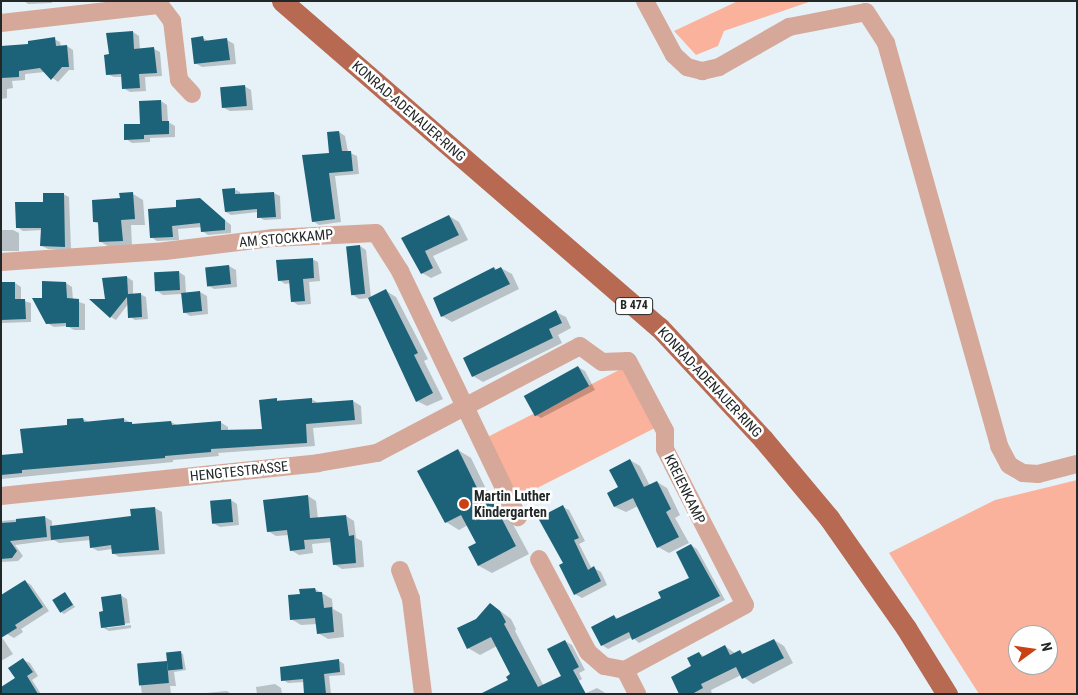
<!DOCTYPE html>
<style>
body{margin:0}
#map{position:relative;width:1078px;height:695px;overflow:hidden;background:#e6f2f7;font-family:"Roboto Condensed",sans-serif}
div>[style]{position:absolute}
.green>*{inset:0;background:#fbb29c;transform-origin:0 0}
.shadow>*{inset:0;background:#0003}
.building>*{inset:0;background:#1c6278;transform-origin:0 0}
.minor>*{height:18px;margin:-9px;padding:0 9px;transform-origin:9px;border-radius:9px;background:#d5a89a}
.major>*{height:21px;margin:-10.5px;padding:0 10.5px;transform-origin:10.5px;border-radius:10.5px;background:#b86952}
.dots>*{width:14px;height:14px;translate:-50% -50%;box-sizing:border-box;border:2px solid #fff;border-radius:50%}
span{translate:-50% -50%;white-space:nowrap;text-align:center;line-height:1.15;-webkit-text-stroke:5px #fff;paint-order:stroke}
.shield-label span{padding:1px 4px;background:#fff;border:1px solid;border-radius:4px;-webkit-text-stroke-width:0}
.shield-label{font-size:12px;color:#222728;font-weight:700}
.street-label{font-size:14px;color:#222728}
.poi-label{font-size:14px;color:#222728;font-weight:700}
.left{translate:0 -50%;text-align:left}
.frame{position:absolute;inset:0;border:2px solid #222728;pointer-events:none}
.north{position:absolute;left:1008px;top:625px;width:50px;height:50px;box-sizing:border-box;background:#fff;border:1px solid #a7a9a9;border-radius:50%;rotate:76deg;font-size:14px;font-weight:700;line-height:20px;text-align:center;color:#222728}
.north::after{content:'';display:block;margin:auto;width:18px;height:22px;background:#ca4214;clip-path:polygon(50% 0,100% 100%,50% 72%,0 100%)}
</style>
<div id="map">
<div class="green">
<div style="clip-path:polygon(738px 1px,812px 1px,724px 31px,718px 46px,696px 55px,674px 31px)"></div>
<div style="left:627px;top:366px;width:68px;height:164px;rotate:63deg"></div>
<div style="clip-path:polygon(evenodd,1077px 480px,1077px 694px,979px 694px,889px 553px,995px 500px,1077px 480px,1018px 635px,1048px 635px,1048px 665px,1018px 665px,1018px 635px)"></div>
</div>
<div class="shadow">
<div style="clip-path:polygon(24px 1px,52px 1px,52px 3px,28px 4px)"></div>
<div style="clip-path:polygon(133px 32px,139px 36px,140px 50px,154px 49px,160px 52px,162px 76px,145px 77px,146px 91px,130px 92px,123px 88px,123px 77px,114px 77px,107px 74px,110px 55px)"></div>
<div style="clip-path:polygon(203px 38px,210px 42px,227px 40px,234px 44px,236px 64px,202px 67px,195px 63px)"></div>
<div style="clip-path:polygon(54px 39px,60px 42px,61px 47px,67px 46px,73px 50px,74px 70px,69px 70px,58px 82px,45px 72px,25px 74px,25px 80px,12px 81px,13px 88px,7px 89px,7px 98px,1px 99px,1px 47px,30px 45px)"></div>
<div style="clip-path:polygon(244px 86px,251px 90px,253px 110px,230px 111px,224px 108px)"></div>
<div style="clip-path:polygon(161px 101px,167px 105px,168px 122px,175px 126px,175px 137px,150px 138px,150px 142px,132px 143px,126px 139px,142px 125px)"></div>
<div style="clip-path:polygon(339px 132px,345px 136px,348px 152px,357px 156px,359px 174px,335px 176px,341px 222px,319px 225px,313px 221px,330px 154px)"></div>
<div style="clip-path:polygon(234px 189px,240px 192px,240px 195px,274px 193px,280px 196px,281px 219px,264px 220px,259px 217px,258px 212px,231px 215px,226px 212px)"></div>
<div style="clip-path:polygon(63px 194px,69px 197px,71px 250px,48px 249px,42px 246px,42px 230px,23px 231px,17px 227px,44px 203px)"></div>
<div style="clip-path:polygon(133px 194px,143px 200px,145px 225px,131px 225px,132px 246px,111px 248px,101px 242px,99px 224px,94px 222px,121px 199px)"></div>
<div style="clip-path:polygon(200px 200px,231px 225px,231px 233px,208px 235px,202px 231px,202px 227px,178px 229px,179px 240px,157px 241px,151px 237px,178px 208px)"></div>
<div style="clip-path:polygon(449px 216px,459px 222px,468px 240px,433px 256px,442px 273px,431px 278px,422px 273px,403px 238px)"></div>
<div style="clip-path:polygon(1px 230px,13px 230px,19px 233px,19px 251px,1px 251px)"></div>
<div style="clip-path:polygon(360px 246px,366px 250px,371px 298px,386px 291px,396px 297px,428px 359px,424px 361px,443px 399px,427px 406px,417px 401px,369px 298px,359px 299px,353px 295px)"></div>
<div style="clip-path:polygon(312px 259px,318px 262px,320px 281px,309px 282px,311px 304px,298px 305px,292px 301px,291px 283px,285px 284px,279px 280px)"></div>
<div style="clip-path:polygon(229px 266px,236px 270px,237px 287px,214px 289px,207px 285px)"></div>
<div style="clip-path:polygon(494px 268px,498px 270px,501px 268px,512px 274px,519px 289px,452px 322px,442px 316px)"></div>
<div style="clip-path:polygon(179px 272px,185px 276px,186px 293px,200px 292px,207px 296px,208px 314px,190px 316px,184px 312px,182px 294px,163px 295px,157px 291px)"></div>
<div style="clip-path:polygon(127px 277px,133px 281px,133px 295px,140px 294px,146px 297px,148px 319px,135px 320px,130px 317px,128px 304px,116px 320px,111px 317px,104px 279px)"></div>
<div style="clip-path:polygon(15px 283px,21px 287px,21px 300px,31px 303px,31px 322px,1px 323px,1px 284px)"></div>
<div style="clip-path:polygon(66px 283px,72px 287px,73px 300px,85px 304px,85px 330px,74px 330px,67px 326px,54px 327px,47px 323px,44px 299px)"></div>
<div style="clip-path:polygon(556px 312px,566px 317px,571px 328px,558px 335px,562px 343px,483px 382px,473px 376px,465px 358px)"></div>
<div style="clip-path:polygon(578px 367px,585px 371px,595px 390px,541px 418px,534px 414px)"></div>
<div style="clip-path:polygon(312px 399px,319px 404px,353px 401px,361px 406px,362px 424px,313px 428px,315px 446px,218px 453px,219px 456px,173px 460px,173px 462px,1px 479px,1px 456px,24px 454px,83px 419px,89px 422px,124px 419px,135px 425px,171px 422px,177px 425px,220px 422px,228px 427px,228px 431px,263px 430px,261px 401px)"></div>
<div style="clip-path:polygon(458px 450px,471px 458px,488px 493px,500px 500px,529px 554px,492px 573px,479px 566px,478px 543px,468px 525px,459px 530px,446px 522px)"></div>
<div style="clip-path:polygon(630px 460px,640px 466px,650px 486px,657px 482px,667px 488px,680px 515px,675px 518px,689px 543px,669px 553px,658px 547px,638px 506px,626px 512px,615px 507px,609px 493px,620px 488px)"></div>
<div style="clip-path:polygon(308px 496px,316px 501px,318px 519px,346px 516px,354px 521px,356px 538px,362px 541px,364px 567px,342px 569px,334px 564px,332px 542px,312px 544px,313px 553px,299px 555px,291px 550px,289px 535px,276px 536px,268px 531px)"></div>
<div style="clip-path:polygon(231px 500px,237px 504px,239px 525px,220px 527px,213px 523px)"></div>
<div style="clip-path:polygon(563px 507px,569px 510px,585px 541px,579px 544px,592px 569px,594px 568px,601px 572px,607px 585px,582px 598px,575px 594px,564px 563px)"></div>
<div style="clip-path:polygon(155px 508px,162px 512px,165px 554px,119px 557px,113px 553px,112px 549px,98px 551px,91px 547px,91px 540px,59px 543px,54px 540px,15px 545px,23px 556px,18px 561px,1px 562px,1px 521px,45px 517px,52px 521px,52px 527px,132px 517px)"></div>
<div style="clip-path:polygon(691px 545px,697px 549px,725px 600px,639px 643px,632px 637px,608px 649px,602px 645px,614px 616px,619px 619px,662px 599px,691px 578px)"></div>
<div style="clip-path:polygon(25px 581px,31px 585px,49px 611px,21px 629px,23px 632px,14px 638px,7px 634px)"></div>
<div style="clip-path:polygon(315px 589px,332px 599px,333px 609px,342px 614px,344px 637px,328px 639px,318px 633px,317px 624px,301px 625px,291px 619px,301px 595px)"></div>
<div style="clip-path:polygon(65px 593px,75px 607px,64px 614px,62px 613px)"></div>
<div style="clip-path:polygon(120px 595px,127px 599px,130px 623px,107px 626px,107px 628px,131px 625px,131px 628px,109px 631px,102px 627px,104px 612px)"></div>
<div style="clip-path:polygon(491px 604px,511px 619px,516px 629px,515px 631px,548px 694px,509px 680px,512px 675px,497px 646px,480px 655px,468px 648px,477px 620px)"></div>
<div style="clip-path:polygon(1px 636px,13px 654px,1px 661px)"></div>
<div style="clip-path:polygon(774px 640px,784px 646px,793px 663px,753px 684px,741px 675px,711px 690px,712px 694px,681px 694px,699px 653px,705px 657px,725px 646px,736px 654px,740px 651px,745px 654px)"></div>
<div style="clip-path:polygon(565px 641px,572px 645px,585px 670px,579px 673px,582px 679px,572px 685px)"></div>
<div style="clip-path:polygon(180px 652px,183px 654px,186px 670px,174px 672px,176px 686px,170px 686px,171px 694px,142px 694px,138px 666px,166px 662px)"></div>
<div style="clip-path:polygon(23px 660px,30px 663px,38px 676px,32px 680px,41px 694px,3px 694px,16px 679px)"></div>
<div style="clip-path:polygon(338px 660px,344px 664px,345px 675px,329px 676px,331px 694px,306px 694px,305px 682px,288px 683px,283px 680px,303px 666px,303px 664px)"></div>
<div style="clip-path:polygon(275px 684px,281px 688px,282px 694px,257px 694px,256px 687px)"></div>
<div style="clip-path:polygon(597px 688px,607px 694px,584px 694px)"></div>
<div style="clip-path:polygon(227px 691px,231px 694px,206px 694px,206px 693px)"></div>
</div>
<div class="building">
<div style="clip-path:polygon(133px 31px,134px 49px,154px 47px,157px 73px,139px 74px,140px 88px,122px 89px,121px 74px,106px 75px,104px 55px,109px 54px,106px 33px)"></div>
<div style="clip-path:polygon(203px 36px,204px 41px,227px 38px,230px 60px,194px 64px,191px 38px)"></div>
<div style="clip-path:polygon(55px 37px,56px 46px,67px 45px,69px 67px,62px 67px,51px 80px,40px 68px,19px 71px,19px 77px,1px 78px,1px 46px,28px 44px,28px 41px)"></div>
<div style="left:245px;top:85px;width:21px;height:25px;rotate:85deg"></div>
<div style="clip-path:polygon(161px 100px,162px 121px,169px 121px,169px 134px,144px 135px,144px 139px,124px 140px,124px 124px,140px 124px,139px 101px)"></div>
<div style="clip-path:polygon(339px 131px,342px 151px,351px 151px,353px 171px,329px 173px,335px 219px,312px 222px,302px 155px,329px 153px,327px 132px)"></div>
<div style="clip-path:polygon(235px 188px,235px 194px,274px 192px,276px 217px,257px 218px,257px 209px,225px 212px,222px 189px)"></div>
<div style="clip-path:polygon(133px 192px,135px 219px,121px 220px,123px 241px,99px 242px,98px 222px,93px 222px,92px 200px,120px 198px,119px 193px)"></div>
<div style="clip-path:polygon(43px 193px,64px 193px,65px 247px,40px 246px,41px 228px,16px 228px,15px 202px,43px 202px)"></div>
<div style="clip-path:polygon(200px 198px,225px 220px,225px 230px,201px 232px,200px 223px,172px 226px,173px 237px,150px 238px,148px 209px,176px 207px,176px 200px)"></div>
<div style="clip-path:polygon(449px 215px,459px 235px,425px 251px,433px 268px,421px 274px,401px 238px)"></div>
<div style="left:360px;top:245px;width:49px;height:14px;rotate:84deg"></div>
<div style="clip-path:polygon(313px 258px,314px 278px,303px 279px,305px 301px,291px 302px,289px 280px,278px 281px,276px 260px)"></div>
<div style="left:229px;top:265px;width:19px;height:24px;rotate:84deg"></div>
<div style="clip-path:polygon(494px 267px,495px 270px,501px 267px,510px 284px,441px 317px,433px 298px)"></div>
<div style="left:179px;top:271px;width:19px;height:25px;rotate:87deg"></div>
<div style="clip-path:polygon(127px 276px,128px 294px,141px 293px,142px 317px,128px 318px,127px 297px,110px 318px,89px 299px,105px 299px,102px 278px)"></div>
<div style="clip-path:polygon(42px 281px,66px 282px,67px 298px,79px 299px,79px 327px,66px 327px,66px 323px,46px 324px,32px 298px,42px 298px)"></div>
<div style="clip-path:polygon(1px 282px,15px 282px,15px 299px,25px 299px,26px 319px,1px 320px)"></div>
<div style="clip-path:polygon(386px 289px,418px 353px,414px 355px,433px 393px,416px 402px,368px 298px)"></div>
<div style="left:200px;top:291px;width:20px;height:19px;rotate:84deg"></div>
<div style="clip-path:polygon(556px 310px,562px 323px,549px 329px,553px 338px,472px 377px,463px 358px)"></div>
<div style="left:578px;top:366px;width:23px;height:62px;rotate:61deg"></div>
<div style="clip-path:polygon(277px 398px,277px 401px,312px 398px,312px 403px,353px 400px,355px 420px,306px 424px,307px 443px,211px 449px,211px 452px,165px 456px,165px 458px,22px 470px,22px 473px,1px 475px,1px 455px,23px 453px,20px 429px,67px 425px,67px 419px,83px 418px,84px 422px,124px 418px,124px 422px,132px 422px,132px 424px,171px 421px,172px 425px,221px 421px,221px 430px,262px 429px,259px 400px)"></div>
<div style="clip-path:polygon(458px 449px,480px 494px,487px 490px,516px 546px,478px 566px,468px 547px,476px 543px,461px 515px,445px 523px,417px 471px)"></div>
<div style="clip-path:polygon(630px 459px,644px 487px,657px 481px,671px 509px,666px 512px,679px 537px,657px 548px,633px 498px,614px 507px,607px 493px,618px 487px,609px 470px)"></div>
<div style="clip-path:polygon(308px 495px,310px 518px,346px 515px,349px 536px,354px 535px,356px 563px,333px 565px,330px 538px,304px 540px,305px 549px,290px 551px,287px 530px,267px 532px,263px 500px)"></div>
<div style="left:231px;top:499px;width:23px;height:21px;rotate:85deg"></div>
<div style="clip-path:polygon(563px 505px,579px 538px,574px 540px,588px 570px,594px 566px,601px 581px,574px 595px,559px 565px,563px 563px,538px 518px)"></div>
<div style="clip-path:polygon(155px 507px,159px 550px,112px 554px,111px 545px,90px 548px,89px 536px,51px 540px,50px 526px,131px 516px,130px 509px)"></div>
<div style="clip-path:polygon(45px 516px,47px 537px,10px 541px,17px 551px,12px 558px,1px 559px,1px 523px,16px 522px,16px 519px)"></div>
<div style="clip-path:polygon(691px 544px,720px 596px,632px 640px,629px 632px,601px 646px,591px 627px,614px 615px,616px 619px,661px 598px,658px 592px,689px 578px,676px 552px)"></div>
<div style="clip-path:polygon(25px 580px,43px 607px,15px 625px,17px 628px,1px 638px,1px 595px)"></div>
<div style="clip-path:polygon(315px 588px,316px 592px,322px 592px,324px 608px,332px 607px,334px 632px,317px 634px,315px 618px,290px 620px,288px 595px,300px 594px,299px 589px)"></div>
<div style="left:65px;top:592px;width:15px;height:15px;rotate:58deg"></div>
<div style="clip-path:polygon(121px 594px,125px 625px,101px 628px,99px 612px,103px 611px,101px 597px)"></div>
<div style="clip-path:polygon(490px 603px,500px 611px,506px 622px,504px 624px,538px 687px,561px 676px,547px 649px,565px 640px,579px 667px,573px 670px,586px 694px,480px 694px,508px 680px,506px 677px,510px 674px,491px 637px,467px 649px,457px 628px,476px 619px)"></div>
<div style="clip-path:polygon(774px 639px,784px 658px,742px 679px,736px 667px,701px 684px,703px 688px,692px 694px,679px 694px,671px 677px,691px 666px,687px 658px,699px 652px,702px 657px,725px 645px,730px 655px,740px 650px,742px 654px)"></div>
<div style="left:181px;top:651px;width:18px;height:15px;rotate:84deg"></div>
<div style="clip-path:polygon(23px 658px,33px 672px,27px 676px,38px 694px,1px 694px,1px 687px,15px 678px,8px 668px)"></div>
<div style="clip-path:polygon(339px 659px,340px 672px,324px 674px,326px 694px,304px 694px,303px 679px,281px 681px,280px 667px)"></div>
<div style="left:167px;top:661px;width:22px;height:30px;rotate:85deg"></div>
</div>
<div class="minor">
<div style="left:645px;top:1px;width:61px;rotate:61.8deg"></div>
<div style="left:674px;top:55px;width:18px;rotate:43deg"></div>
<div style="left:687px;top:67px;width:16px;rotate:15deg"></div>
<div style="left:702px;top:71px;width:17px;rotate:-13deg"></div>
<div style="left:719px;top:67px;width:81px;rotate:-29.7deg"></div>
<div style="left:789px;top:27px;width:78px;rotate:-11deg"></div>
<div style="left:866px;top:12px;width:37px;rotate:57deg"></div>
<div style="left:886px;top:43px;width:419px;rotate:74.3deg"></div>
<div style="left:999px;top:446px;width:21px;rotate:62deg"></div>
<div style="left:1009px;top:465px;width:16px;rotate:30deg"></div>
<div style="left:1023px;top:473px;width:15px;rotate:4deg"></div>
<div style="left:1038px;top:474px;width:40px;rotate:-14.4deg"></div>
<div style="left:1px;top:23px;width:160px;rotate:-6.5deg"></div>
<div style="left:160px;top:5px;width:20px;rotate:53deg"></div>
<div style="left:172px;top:21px;width:59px;rotate:83.2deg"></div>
<div style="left:179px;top:80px;width:19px;rotate:47deg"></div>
<div style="left:1px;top:262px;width:164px;rotate:-3.8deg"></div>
<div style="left:165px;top:251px;width:109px;rotate:-6.9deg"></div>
<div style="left:273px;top:238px;width:103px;rotate:-2.8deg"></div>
<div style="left:376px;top:233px;width:45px;rotate:57.7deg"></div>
<div style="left:400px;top:271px;width:273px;rotate:64.4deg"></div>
<div style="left:1px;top:496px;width:319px;rotate:-5.9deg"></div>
<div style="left:318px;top:463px;width:60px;rotate:-9.6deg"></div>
<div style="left:377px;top:453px;width:229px;rotate:-27.8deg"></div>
<div style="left:580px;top:346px;width:27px;rotate:36deg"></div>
<div style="left:602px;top:362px;width:26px;rotate:-2deg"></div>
<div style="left:628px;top:361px;width:79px;rotate:62.1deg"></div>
<div style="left:665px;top:431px;width:18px;rotate:90deg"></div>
<div style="left:665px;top:449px;width:18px;rotate:63deg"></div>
<div style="left:673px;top:465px;width:157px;rotate:62.8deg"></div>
<div style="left:745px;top:605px;width:136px;rotate:151.6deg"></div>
<div style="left:625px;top:670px;width:21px;rotate:-169deg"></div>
<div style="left:604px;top:666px;width:21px;rotate:-139deg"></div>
<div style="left:588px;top:652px;width:105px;rotate:-117.8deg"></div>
<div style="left:400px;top:570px;width:31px;rotate:69deg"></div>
<div style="left:411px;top:599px;width:96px;rotate:82.8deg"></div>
<div style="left:625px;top:670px;width:27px;rotate:63deg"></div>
</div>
<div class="major">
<div style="left:282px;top:1px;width:498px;rotate:40.9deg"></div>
<div style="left:659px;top:327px;width:153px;rotate:47.1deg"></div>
<div style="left:763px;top:439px;width:103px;rotate:50.1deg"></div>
<div style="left:829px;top:518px;width:134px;rotate:55deg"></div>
<div style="left:906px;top:628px;width:78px;rotate:58.2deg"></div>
</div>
<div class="dots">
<div style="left:464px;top:504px;background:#ca4214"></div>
</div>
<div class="shield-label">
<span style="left:634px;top:306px">B 474</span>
</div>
<div class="street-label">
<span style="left:409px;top:111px;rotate:41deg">KONRAD-ADENAUER-RING</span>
<span style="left:286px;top:238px;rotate:-5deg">AM STOCKKAMP</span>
<span style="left:710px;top:382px;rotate:47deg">KONRAD-ADENAUER-RING</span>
<span style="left:239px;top:471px;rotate:-6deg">HENGTESTRASSE</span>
<span style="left:685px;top:489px;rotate:64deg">KREIENKAMP</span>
</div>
<div class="poi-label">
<span class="left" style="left:474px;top:504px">Martin Luther<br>Kindergarten</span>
</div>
<div class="frame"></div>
<div class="north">N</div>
</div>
